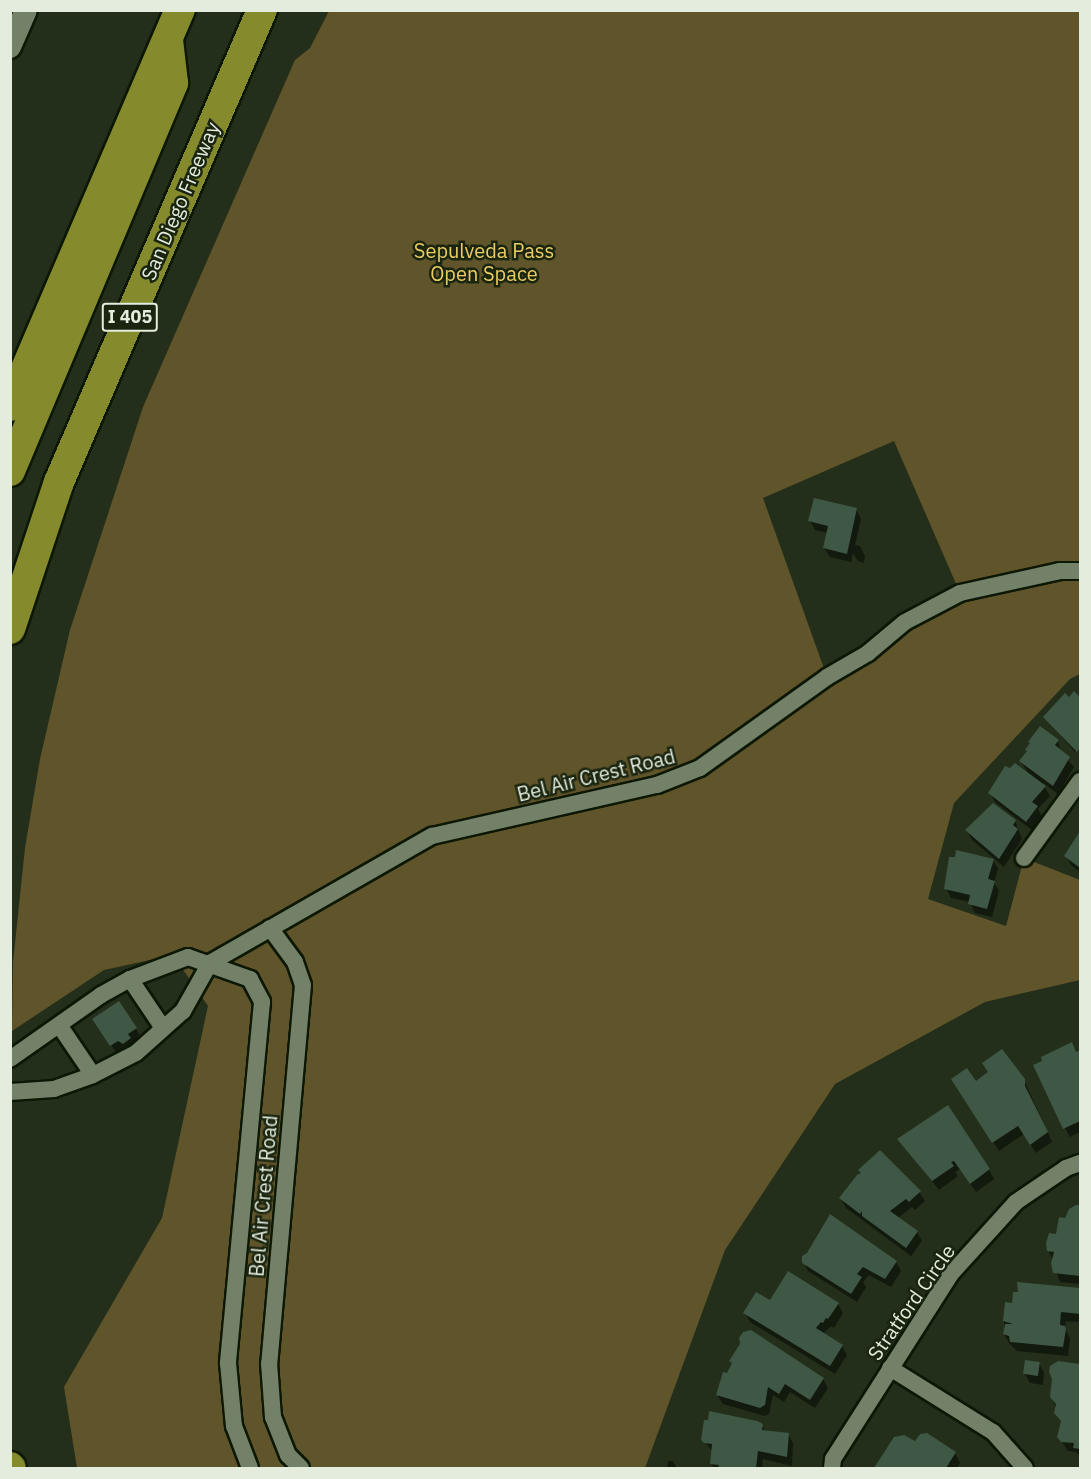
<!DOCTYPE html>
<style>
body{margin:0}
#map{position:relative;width:1091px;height:1479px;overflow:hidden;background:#232f1a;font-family:"IBM Plex Sans",sans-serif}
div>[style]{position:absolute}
.green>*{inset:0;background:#60542a}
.shadow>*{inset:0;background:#0007}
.building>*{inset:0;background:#3f5745;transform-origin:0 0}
.roads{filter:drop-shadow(2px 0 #0c1704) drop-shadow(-2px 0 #0c1704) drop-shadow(0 2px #0c1704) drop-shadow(0 -2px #0c1704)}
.minor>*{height:16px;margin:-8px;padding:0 8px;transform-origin:8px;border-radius:8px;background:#728168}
.secondary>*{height:22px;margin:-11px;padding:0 11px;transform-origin:11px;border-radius:11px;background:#728168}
.motorway>*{height:30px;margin:-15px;padding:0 15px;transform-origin:15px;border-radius:15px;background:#858b2c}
span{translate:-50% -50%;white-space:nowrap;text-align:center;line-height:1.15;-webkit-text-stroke:5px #1a2510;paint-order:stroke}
.shield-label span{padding:2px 4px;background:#1a2510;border:2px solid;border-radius:4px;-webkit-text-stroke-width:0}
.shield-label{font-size:18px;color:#e4ecde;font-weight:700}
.street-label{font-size:20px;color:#e4ecde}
.park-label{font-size:20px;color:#ebcc62}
.frame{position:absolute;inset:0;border:12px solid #e4ecde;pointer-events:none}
</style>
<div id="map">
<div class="green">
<div style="clip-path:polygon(evenodd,329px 11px,1080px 11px,1080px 674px,1070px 679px,954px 803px,928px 899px,1006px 926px,1024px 858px,1080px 880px,1080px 980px,985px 1002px,835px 1084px,725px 1250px,645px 1468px,77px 1468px,64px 1387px,162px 1218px,208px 1006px,173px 955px,104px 970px,12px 1031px,13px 962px,25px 848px,40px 759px,70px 630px,143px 407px,295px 60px,310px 48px,329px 11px,894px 441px,960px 593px,827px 677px,763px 498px,894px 441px)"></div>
</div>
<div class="shadow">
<div style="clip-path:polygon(856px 509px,861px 519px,855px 545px,860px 546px,865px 556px,864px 563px,858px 561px,853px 553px,851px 562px,830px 557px,824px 548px,828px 533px,815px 530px,810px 521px)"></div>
<div style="clip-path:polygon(1074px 693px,1080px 699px,1080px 746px,1075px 752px,1045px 717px)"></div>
<div style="clip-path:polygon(1058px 741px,1061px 752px,1074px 767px,1058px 794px,1042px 782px,1050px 796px,1038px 809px,1042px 816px,1032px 830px,995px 802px,990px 793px,1029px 775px,1021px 761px,1031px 744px)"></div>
<div style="clip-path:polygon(1015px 821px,1022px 839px,1004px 867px,972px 840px,967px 831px)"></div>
<div style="clip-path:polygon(1080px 835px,1080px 872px,1071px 865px,1066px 856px)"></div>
<div style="clip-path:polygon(993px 860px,998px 869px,994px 883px,999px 891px,992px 917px,975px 913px,970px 902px,951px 898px,946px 888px)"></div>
<div style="clip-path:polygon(100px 1028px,136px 1029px,141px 1038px,132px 1043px,135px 1048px,129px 1053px,124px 1049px,117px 1054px)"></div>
<div style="clip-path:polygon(1080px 1051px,1080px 1132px,1070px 1137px,1065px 1128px,1077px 1053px)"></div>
<div style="clip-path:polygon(1024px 1080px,1052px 1142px,1036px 1153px,1024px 1134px,999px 1151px,958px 1089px,975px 1083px)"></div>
<div style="clip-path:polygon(899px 1140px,989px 1170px,994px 1179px,976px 1192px,960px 1169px,955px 1172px,958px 1176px,939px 1190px)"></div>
<div style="clip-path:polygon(862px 1174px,919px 1192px,925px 1201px,915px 1210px,912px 1207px,898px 1218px,917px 1232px,922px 1241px,911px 1256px,846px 1208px,841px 1199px)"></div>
<div style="clip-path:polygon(1080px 1208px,1080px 1284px,1060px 1282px,1049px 1251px,1071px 1210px)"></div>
<div style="clip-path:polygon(803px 1261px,896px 1262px,901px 1271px,891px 1287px,869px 1275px,863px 1282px,866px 1287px,857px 1302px,808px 1271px)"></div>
<div style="clip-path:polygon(1020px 1284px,1080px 1289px,1080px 1322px,1066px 1321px,1065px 1328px,1070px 1339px,1068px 1356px,1017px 1351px,1009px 1343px,1004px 1334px,1004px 1321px,1019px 1294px)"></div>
<div style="clip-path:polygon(770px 1302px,838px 1304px,843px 1313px,834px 1328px,831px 1326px,823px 1334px,842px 1346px,847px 1355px,835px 1374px,750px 1322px,745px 1313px)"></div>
<div style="clip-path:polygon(731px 1361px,823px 1379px,828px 1388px,815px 1408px,790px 1392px,784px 1402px,773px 1395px,769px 1414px,765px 1416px,723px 1404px,717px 1395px,733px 1365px)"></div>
<div style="clip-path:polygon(1039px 1363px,1044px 1373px,1043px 1385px,1030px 1383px,1025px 1374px)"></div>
<div style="clip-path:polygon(1054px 1364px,1080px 1366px,1080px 1457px,1076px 1452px,1068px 1451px,1059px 1437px,1062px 1423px,1052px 1397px)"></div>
<div style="clip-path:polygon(762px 1425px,765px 1431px,788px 1434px,793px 1443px,792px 1466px,763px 1459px,762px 1468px,714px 1468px,711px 1463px,713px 1452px,703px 1440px)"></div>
<div style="clip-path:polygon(895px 1438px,955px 1453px,960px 1463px,957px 1468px,876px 1468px)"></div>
<div style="clip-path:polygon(668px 1461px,673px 1461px,677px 1468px,667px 1468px)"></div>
</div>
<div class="building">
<div style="clip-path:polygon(814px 498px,857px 508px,847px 554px,823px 548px,828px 526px,808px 521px)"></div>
<div style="clip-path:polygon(1074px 691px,1080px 697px,1080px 748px,1077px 752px,1043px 717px,1065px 693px,1069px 697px)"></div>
<div style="clip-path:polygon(1040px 726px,1059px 740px,1055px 745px,1070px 757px,1053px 786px,1019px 761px,1027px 751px,1025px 750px,1030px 743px,1028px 742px)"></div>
<div style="clip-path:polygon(1015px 763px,1046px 786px,1032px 802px,1038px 806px,1026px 822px,988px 793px,1005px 766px,1010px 768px)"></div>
<div style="clip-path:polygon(993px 803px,1016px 820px,1013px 825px,1018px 829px,999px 859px,965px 830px)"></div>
<div style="clip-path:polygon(1080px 831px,1080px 868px,1064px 856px)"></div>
<div style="clip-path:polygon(956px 850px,994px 859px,988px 879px,995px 881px,987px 909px,968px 904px,970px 895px,944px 889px,949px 857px,955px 857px)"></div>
<div style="clip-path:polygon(119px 1001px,137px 1028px,128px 1034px,131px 1038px,123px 1044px,118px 1041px,110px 1046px,92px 1019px)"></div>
<div style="clip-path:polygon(1072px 1042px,1076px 1052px,1080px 1050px,1080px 1121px,1063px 1129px,1033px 1065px,1042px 1061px,1041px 1057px)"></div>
<div style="clip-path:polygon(1002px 1049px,1025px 1079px,1025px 1086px,1048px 1132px,1030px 1145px,1018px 1126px,992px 1143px,951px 1079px,967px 1068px,976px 1081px,988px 1072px,982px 1063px)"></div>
<div style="clip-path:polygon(948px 1105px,990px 1169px,970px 1184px,954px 1161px,951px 1162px,954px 1166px,932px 1181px,897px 1139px)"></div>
<div style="clip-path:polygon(880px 1150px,921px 1191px,909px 1202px,906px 1199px,890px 1211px,918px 1231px,906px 1248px,862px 1216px,862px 1211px,860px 1214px,839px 1198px,857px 1175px,861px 1173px,858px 1170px)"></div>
<div style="clip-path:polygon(1076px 1205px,1080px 1205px,1080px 1276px,1053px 1273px,1051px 1263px,1054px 1252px,1047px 1251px,1046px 1243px,1049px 1233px,1056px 1234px,1059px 1217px,1065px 1218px,1069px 1209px)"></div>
<div style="clip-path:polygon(830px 1214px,897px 1261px,885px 1279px,863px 1267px,857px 1274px,862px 1277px,851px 1294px,802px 1263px,802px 1256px,807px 1253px)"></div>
<div style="clip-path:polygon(788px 1271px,839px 1303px,828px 1319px,826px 1318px,823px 1323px,821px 1322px,816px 1328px,843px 1345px,830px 1366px,743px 1313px,756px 1292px,770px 1300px)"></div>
<div style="clip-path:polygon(1017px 1282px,1080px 1288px,1080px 1314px,1061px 1312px,1060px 1325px,1065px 1326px,1066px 1329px,1063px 1347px,1010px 1342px,1009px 1336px,1003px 1334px,1005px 1324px,1013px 1324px,1003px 1321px,1005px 1302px,1012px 1303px,1013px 1292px,1018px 1292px)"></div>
<div style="clip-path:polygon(751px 1330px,824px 1378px,810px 1400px,785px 1384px,779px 1394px,768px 1387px,765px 1405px,760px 1408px,716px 1395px,723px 1372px,727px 1373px,732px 1363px,729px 1361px,740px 1344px,739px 1338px,743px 1332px)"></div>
<div style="left:1025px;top:1360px;width:15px;height:14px;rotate:8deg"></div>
<div style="clip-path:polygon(1058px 1361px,1080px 1364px,1080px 1449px,1073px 1448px,1074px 1443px,1061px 1442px,1057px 1437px,1061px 1421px,1054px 1413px,1056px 1404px,1050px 1397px,1052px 1379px,1049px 1372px,1050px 1366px)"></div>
<div style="clip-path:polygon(709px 1411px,757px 1421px,763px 1424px,762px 1430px,789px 1433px,787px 1457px,758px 1451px,756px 1468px,718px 1468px,719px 1465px,710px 1464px,712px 1444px,704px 1443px,701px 1440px,704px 1420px,708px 1420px)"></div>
<div style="clip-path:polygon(927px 1433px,956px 1452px,946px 1468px,874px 1468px,894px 1437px,904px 1435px,915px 1441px,920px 1434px)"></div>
</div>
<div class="roads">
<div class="minor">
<div style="left:1024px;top:858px;width:95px;rotate:-54deg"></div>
<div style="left:270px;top:928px;width:42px;rotate:53.7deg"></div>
<div style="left:295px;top:962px;width:24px;rotate:71deg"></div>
<div style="left:303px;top:985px;width:380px;rotate:95.1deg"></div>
<div style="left:269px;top:1363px;width:54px;rotate:85.8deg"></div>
<div style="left:273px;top:1417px;width:41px;rotate:68.5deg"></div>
<div style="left:288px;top:1455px;width:18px;rotate:45deg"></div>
<div style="left:130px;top:979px;width:59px;rotate:56deg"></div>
<div style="left:59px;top:1025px;width:60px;rotate:55.8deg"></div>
<div style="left:10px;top:1059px;width:111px;rotate:-35.1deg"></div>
<div style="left:101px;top:995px;width:33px;rotate:-29deg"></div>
<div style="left:130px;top:979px;width:62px;rotate:-20.8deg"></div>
<div style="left:188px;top:957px;width:66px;rotate:19.5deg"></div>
<div style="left:250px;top:979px;width:26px;rotate:62deg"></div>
<div style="left:262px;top:1002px;width:363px;rotate:95.4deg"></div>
<div style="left:228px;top:1363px;width:63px;rotate:84.6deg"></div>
<div style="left:234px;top:1426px;width:45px;rotate:69.1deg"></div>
<div style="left:10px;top:1092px;width:44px;rotate:-3.9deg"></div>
<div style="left:54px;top:1089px;width:41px;rotate:-19.7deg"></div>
<div style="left:93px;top:1075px;width:48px;rotate:-27.1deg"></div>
<div style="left:136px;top:1053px;width:63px;rotate:-41.8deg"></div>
<div style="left:183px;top:1011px;width:55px;rotate:-60.6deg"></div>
<div style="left:210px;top:963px;width:256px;rotate:-29.8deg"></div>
<div style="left:432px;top:836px;width:231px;rotate:-12.8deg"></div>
<div style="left:657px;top:785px;width:46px;rotate:-21.6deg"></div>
<div style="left:700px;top:768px;width:156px;rotate:-35.6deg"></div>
<div style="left:827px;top:677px;width:48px;rotate:-30.3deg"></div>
<div style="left:868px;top:653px;width:48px;rotate:-40deg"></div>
<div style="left:905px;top:622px;width:62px;rotate:-27.8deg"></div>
<div style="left:960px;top:593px;width:102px;rotate:-12.4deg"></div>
<div style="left:1060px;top:571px;width:20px"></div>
<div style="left:890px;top:1368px;width:121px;rotate:31.9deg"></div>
<div style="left:993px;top:1432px;width:48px;rotate:48.4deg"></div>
<div style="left:832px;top:1468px;width:9px;rotate:-84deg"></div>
<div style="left:833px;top:1459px;width:218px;rotate:-57.5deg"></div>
<div style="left:950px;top:1275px;width:98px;rotate:-47.9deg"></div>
<div style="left:1016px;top:1202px;width:60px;rotate:-34.2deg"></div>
<div style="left:1066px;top:1168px;width:15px;rotate:-20deg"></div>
</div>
<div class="secondary">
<div style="left:10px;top:47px;width:40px;rotate:-66.6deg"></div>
</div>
<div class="motorway">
<div style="left:10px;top:406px;width:431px;rotate:-66.8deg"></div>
<div style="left:10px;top:471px;width:421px;rotate:-67.2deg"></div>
<div style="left:173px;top:83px;width:43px;rotate:-96.6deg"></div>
<div style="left:10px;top:629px;width:155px;rotate:-71.6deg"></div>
<div style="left:59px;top:482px;width:514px;rotate:-66.73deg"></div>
<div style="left:10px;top:1467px;width:1px;rotate:45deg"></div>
</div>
</div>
<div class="shield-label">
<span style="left:130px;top:317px">I 405</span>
</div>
<div class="street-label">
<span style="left:180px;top:201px;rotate:-67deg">San Diego Freeway</span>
<span style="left:596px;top:775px;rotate:-14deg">Bel Air Crest Road</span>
<span style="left:263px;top:1196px;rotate:-85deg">Bel Air Crest Road</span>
<span style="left:911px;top:1302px;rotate:-55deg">Stratford Circle</span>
</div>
<div class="park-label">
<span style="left:484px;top:262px">Sepulveda Pass<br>Open Space</span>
</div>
<div class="frame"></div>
</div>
